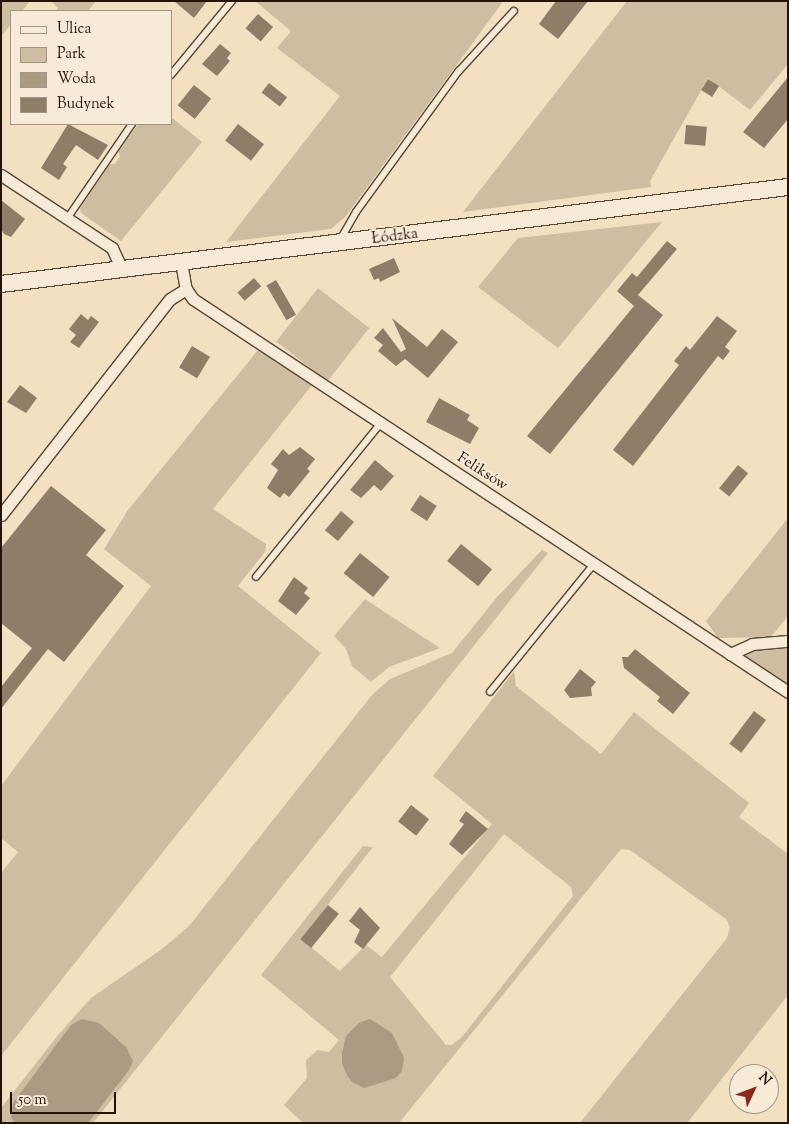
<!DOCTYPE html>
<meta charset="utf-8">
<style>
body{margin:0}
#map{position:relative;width:789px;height:1124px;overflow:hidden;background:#f2e0c1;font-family:"Sorts Mill Goudy",serif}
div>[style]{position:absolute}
.green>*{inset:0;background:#cfbda1;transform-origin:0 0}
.water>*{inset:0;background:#ad9a82}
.building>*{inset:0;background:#907d68;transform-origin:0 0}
.roads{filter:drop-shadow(1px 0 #594636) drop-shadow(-1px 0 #594636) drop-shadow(0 1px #594636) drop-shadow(0 -1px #594636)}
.service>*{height:5.5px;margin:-2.75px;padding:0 2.75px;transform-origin:2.75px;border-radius:2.75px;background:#f7ebd7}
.minor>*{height:11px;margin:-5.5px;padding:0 5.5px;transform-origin:5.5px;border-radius:5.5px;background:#f7ebd7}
.secondary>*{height:16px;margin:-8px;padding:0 8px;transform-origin:8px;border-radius:8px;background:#f7ebd7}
span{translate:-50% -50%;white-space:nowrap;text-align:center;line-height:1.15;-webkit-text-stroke:4px #f7ebd7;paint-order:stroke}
.street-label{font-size:15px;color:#261207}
.frame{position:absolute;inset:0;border:2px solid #261207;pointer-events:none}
.legend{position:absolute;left:10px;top:10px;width:162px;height:115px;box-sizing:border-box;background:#f7ebd7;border:1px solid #a39484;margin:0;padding:6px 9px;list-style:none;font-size:15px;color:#261207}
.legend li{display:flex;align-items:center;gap:10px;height:25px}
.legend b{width:25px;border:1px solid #a39484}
.north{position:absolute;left:729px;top:1064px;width:50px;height:50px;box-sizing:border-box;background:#f7ebd7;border:1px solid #a39484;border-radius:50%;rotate:47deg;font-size:14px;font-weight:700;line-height:20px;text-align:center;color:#261207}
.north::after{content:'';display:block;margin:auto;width:18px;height:22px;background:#8f2418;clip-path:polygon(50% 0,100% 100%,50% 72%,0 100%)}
.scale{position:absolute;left:10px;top:1092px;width:106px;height:22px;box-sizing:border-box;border:2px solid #261207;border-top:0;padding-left:6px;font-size:15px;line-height:18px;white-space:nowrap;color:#261207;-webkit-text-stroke:4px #f7ebd7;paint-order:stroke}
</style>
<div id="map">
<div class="green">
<div style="clip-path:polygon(1px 1px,30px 1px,22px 11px,11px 11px,11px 24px,1px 37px)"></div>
<div style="clip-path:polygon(51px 1px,96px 1px,88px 11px,56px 11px,58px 8px)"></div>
<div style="clip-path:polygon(255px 1px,500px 1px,502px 3px,346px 216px,331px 229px,226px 242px,340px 96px,277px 48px,291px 31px)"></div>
<div style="clip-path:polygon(627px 1px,788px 1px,788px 64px,750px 110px,708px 78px,650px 181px,651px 187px,463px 212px)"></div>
<div style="clip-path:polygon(171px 117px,202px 142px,121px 241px,81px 213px,80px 208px,110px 164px,115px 164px,120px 156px,118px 152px,138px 124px,171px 124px)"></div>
<div style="clip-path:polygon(662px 222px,558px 348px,478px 287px,518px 238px)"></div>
<div style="left:318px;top:288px;width:65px;height:68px;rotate:38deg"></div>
<div style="clip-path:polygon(258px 350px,312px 385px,213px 509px,266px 544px,265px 552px,238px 586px,321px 653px,1px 1056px,1px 873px,18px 852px,1px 838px,1px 786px,151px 586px,104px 549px,128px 510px)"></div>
<div style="clip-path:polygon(788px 518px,788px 616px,771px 637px,718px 638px,706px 621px)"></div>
<div style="clip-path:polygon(542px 550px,548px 553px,93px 1123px,1px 1123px,1px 1108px,58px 1035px,91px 998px,162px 949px,189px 926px,372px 695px,390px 679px,452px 653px,497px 597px)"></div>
<div style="clip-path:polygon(365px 599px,386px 613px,440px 648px,389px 667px,371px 682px,352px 666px,346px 649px,334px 636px)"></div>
<div style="clip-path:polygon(728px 646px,788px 647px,788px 685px,761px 669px)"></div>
<div style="clip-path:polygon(evenodd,514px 671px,516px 686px,601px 754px,634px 712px,749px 803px,739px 817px,788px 854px,788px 995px,687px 1123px,580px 1123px,727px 938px,730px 927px,726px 919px,630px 850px,621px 849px,399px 1123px,303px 1123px,284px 1105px,307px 1078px,306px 1060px,318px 1050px,329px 1052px,339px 1040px,261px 975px,363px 846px,373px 847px,301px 939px,340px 971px,366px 945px,382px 957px,492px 824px,433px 776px,514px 671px,504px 834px,571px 887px,573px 896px,462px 1037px,452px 1045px,446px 1045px,390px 977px,504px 834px)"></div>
</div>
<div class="water">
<div style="clip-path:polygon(82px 1019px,99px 1023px,126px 1047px,133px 1061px,129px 1070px,88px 1123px,15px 1123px,11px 1118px,13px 1103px,71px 1025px)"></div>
<div style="clip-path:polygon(370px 1019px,392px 1033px,404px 1058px,402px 1071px,396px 1078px,364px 1088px,352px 1082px,347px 1075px,342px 1064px,342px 1053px,346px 1036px,359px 1023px)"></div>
</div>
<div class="building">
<div style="clip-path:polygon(174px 1px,207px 1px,194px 18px)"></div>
<div style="clip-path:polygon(556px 1px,588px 1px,558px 39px,539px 24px)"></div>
<div style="left:258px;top:14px;width:20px;height:19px;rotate:41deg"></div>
<div style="clip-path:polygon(220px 44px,231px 53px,227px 58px,230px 61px,217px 76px,202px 64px)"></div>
<div style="clip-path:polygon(788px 77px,788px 119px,764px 148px,743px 132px)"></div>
<div style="left:708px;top:79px;width:13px;height:13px;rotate:32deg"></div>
<div style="left:269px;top:83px;width:23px;height:12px;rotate:38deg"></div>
<div style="left:194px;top:85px;width:22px;height:26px;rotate:39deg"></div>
<div style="clip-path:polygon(68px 124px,108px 145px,98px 160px,76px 145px,63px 164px,67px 167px,59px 180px,41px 168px)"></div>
<div style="left:238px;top:124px;width:33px;height:21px;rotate:38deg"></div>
<div style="left:686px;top:125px;width:21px;height:19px;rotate:5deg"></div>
<div style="clip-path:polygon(1px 200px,25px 219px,11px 237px,4px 234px,1px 229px)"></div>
<div style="clip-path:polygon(667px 241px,677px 249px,638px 295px,663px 315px,550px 454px,527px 436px,634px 306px,617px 291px,632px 273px,637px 277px)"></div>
<div style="clip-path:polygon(394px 258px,400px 272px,380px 282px,379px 278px,374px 280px,369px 269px)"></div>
<div style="left:254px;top:278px;width:11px;height:22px;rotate:49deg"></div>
<div style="left:276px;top:280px;width:40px;height:11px;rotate:60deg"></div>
<div style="clip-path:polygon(81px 314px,88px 320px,91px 316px,99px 322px,79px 348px,70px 342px,76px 335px,69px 329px)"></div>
<div style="clip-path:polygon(717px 316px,737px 331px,725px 347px,730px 351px,723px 360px,718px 356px,633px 466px,613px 450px,679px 365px,674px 361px,679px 355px,686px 346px,690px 350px)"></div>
<div style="clip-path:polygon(392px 318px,427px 347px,442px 329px,458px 342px,428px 378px,405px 359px,396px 366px,378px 351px,383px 345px,374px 338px,383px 328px,401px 352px,406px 349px)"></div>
<div style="left:192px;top:346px;width:21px;height:25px;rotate:31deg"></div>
<div style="clip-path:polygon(20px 385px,37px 398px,26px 413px,7px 402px)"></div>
<div style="clip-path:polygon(439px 398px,470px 415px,467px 420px,479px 428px,470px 444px,426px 422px)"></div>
<div style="clip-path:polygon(300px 447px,315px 459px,307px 469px,310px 471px,289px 497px,284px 493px,280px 498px,267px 488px,278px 470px,271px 464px,283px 449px,289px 455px)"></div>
<div style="clip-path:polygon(375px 460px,394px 476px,381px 491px,374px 485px,361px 498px,350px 490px)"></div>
<div style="left:738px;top:465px;width:13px;height:30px;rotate:39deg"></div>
<div style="clip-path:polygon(51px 486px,106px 530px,86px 555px,124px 586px,64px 662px,48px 649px,1px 709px,1px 687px,32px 648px,1px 623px,1px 548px)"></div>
<div style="left:420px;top:495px;width:20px;height:18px;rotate:33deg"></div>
<div style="left:341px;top:511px;width:17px;height:25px;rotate:40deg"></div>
<div style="left:461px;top:544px;width:40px;height:22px;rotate:39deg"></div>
<div style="left:360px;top:553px;width:38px;height:26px;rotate:39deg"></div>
<div style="clip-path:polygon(294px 577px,308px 588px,304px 593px,310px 598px,296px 615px,278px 601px)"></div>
<div style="clip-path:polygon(635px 649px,690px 693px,673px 714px,657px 701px,660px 697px,624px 668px,622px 657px,628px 657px)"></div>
<div style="clip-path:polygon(580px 669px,596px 682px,591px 688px,592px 696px,570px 698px,564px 690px)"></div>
<div style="left:754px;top:711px;width:15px;height:41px;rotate:37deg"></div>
<div style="left:411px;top:805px;width:23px;height:21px;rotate:38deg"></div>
<div style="clip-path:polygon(466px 811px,488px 829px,462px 855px,449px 844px,464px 824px,459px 821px)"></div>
<div style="left:328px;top:905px;width:14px;height:44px;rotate:39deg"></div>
<div style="clip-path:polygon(360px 907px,380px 928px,363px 949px,354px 942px,360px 930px,349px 921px)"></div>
</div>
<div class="roads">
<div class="service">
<div style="left:171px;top:75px;width:96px;rotate:-50.5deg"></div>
<div style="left:67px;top:219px;width:115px;rotate:-55.6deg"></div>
<div style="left:340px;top:240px;width:32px;rotate:-60deg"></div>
<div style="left:356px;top:212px;width:175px;rotate:-53.9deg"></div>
<div style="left:459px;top:71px;width:81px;rotate:-47.5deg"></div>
<div style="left:256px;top:577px;width:198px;rotate:-50.9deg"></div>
<div style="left:490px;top:692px;width:165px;rotate:-50.9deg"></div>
</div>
<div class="minor">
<div style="left:1px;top:175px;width:133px;rotate:33.3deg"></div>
<div style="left:112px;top:248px;width:23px;rotate:65deg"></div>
<div style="left:181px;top:262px;width:27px;rotate:80deg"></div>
<div style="left:186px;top:289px;width:12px;rotate:55deg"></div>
<div style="left:193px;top:299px;width:713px;rotate:33.44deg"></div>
<div style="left:1px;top:515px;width:274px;rotate:-52deg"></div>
<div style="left:170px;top:299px;width:19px;rotate:-32deg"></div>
<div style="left:730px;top:654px;width:24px;rotate:-24deg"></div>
<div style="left:752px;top:644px;width:36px;rotate:-5deg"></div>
</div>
<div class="secondary">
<div style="left:1px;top:284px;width:793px;rotate:-7.03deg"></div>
</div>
</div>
<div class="street-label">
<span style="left:395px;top:237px;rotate:-7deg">Łódzka</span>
<span style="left:482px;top:472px;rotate:33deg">Feliksów</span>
</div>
<div class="frame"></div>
<ul class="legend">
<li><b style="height:6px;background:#f7ebd7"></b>Ulica</li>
<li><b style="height:14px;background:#cfbda1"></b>Park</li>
<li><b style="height:14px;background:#ad9a82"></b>Woda</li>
<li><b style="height:14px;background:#907d68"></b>Budynek</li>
</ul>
<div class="north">N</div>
<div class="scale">50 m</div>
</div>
